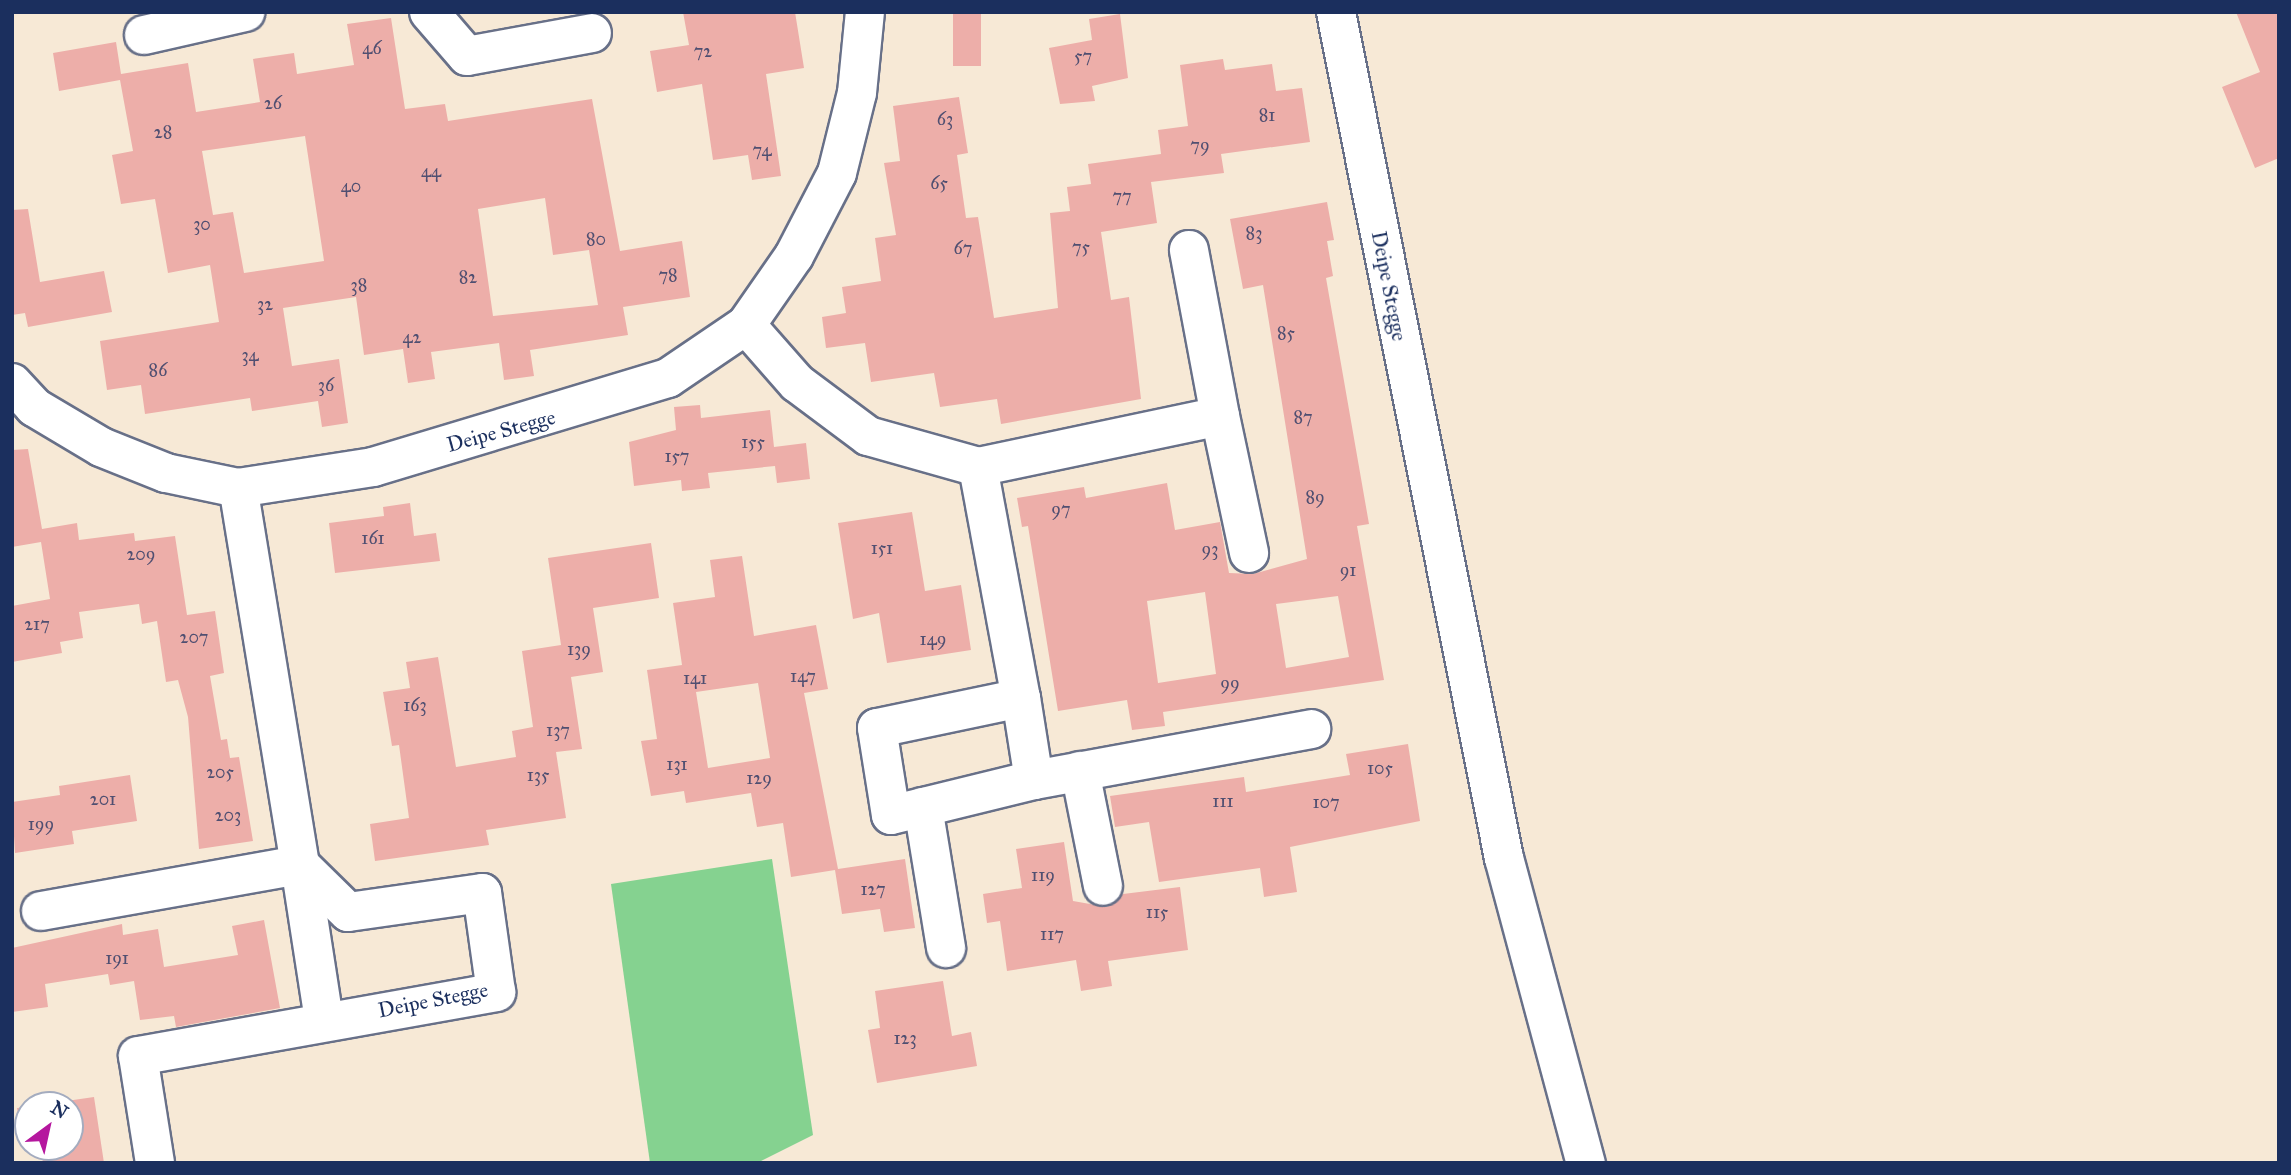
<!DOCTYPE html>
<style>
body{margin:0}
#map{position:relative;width:2291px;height:1175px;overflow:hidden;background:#f7e9d6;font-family:"IM FELL Great Primer",serif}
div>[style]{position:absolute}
.green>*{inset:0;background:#85d290}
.building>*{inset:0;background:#edaea9;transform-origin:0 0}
.roads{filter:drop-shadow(2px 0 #687088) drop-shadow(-2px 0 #687088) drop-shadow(0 2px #687088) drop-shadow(0 -2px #687088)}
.minor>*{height:38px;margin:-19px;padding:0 19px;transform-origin:19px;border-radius:19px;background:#fff}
span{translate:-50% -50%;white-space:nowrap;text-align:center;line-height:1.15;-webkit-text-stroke:6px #fff;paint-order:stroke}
.number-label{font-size:18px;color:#504f71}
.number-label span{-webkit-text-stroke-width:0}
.street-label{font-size:21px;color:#1b2f5e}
.frame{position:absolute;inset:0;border:14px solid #1b2f5e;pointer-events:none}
.north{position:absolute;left:14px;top:1091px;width:70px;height:70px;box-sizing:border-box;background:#fff;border:2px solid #a4acbf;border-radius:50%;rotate:33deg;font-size:19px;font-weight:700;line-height:28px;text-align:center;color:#1b2f5e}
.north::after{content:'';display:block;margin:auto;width:24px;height:32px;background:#b5179e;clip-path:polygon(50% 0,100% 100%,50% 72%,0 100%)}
</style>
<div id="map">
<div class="green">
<div style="clip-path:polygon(772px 859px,813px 1135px,757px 1163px,650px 1163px,611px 884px)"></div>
</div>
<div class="building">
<div style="clip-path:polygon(683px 12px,795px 12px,804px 68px,766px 74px,781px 176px,752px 180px,748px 155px,713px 160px,702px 84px,657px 92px,650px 51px,689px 45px)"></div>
<div style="left:953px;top:12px;width:28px;height:54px"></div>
<div style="clip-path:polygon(2236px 12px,2279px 12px,2279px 158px,2255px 168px,2222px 87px,2260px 72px)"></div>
<div style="clip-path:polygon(1120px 14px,1128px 78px,1092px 86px,1095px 101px,1060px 104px,1049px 48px,1092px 40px,1089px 19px)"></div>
<div style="clip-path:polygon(evenodd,391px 18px,405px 109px,445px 104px,448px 121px,592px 99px,620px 251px,682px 241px,690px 297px,623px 307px,628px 335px,530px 350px,534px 376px,504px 380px,499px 343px,431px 352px,435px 379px,408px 383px,403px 349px,364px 355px,356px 297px,283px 308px,292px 366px,339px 359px,348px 423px,322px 427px,318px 401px,252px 411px,250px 398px,145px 414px,141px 385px,107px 390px,100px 341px,219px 322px,210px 265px,168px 273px,155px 199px,121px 204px,112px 155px,133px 151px,120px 80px,59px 91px,53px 53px,116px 42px,121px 74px,188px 63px,196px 112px,260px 102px,253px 59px,294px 53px,297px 74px,354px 65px,347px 24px,391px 18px,305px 136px,324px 261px,244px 273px,233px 212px,213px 215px,202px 151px,305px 136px,391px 18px,545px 198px,553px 255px,589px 250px,598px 305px,493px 316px,478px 209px,545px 198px)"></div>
<div style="clip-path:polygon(1223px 59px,1225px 70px,1272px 64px,1276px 91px,1302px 88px,1310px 142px,1221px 154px,1224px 173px,1151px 182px,1157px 223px,1101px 232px,1111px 300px,1129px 297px,1141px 399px,1001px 424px,997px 399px,940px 407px,934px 373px,871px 382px,865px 343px,826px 348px,822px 317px,846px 313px,842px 287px,881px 281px,875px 238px,896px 235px,884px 163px,900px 161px,893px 106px,959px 97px,968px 153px,957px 155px,966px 218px,978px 217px,994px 318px,1058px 308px,1050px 213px,1070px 211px,1067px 187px,1091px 184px,1088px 164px,1161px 154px,1158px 130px,1188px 126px,1180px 65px)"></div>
<div style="clip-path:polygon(evenodd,1327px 202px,1334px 240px,1327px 241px,1333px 276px,1326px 278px,1369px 524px,1357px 526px,1384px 680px,1163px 712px,1165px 726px,1132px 730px,1127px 700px,1058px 711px,1028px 526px,1022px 527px,1017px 498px,1084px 487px,1086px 498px,1167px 483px,1175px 530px,1220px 522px,1229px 573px,1253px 574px,1307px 559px,1263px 285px,1243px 289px,1230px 219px,1327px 202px,1205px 592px,1216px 674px,1158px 683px,1147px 601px,1205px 592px,1327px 202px,1338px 596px,1349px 657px,1286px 668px,1276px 604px,1338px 596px)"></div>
<div style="clip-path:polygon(28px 209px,40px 282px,104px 271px,112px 312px,28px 327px,25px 313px,12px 315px,12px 210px)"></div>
<div style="clip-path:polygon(700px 405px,701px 418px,770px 410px,774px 447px,806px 443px,810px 479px,777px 483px,775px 466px,708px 473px,710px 488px,682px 491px,681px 480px,634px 486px,629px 442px,676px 430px,674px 407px)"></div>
<div style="clip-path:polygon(28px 449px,42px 529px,77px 523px,79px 540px,134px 533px,135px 541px,175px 536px,187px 615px,215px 611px,224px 673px,210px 676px,221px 740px,227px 739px,230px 758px,239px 757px,253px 841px,199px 849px,188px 717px,178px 680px,166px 682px,157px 621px,142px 624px,139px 604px,79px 612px,83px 638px,60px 642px,62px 653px,12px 662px,12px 606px,50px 599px,41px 542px,12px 547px,12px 450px)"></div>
<div style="clip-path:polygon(410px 503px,414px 536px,436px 533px,440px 561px,335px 573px,329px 523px,384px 516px,383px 507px)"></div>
<div style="clip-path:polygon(912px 512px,925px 591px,961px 585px,971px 650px,887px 663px,879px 613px,853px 619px,838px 523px)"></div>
<div style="clip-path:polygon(651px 543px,659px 598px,593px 608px,603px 672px,571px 677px,582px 749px,556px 752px,566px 818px,486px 830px,489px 845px,375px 861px,370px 824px,409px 818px,399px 745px,392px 746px,383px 692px,410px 688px,406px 662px,438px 657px,456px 767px,516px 757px,512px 731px,533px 727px,522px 651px,561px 645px,548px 558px)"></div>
<div style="clip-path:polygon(evenodd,742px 556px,754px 636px,816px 625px,828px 689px,804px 693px,838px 869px,905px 859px,915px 928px,884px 932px,880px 909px,842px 914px,835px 870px,791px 877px,783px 823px,757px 827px,751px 793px,686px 803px,684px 791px,651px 796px,641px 741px,657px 739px,647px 670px,682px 665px,673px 603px,715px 597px,710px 560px,742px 556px,758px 683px,770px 758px,708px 768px,696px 692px,758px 683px)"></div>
<div style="clip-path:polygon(1408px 744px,1420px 821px,1290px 847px,1297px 892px,1264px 897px,1260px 868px,1159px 882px,1149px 822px,1115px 827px,1110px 796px,1244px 777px,1246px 792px,1350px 775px,1346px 754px)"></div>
<div style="clip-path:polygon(130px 775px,137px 821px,72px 831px,74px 844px,15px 853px,12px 802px,60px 795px,59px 786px)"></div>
<div style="clip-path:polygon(1064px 842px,1073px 901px,1107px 907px,1123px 894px,1180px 887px,1188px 950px,1108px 961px,1112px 986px,1081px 991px,1076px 960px,1007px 971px,1000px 921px,987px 923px,983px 894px,1022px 888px,1016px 849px)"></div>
<div style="clip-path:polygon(264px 920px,280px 1008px,176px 1027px,174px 1016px,140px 1020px,134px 981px,110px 985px,108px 974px,45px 984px,48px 1007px,12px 1012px,12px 948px,122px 924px,123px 935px,158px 929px,164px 967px,238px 955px,232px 926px)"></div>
<div style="clip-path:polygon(943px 981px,952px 1036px,971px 1032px,977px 1066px,877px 1083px,868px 1030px,880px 1028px,875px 991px)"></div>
<div style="clip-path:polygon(94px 1097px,104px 1163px,43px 1163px,41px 1147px,70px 1147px,70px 1105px,39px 1105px)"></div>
<div style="clip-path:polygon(28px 1107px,28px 1137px,22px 1138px,17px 1108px)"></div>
</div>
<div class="roads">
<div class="minor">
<div style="left:429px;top:12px;width:58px;rotate:49.2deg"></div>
<div style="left:467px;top:56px;width:127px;rotate:-10.4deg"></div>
<div style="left:1336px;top:12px;width:863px;rotate:78.77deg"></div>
<div style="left:1504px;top:858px;width:316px;rotate:75deg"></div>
<div style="left:144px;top:35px;width:104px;rotate:-12.8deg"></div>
<div style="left:746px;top:325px;width:77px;rotate:48.7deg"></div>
<div style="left:797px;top:383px;width:89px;rotate:36.7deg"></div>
<div style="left:868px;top:436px;width:114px;rotate:15.7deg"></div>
<div style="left:978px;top:467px;width:247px;rotate:-11.9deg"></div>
<div style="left:1220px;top:416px;width:169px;rotate:-100.6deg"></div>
<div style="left:12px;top:383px;width:33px;rotate:47deg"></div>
<div style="left:34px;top:407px;width:78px;rotate:30.8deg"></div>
<div style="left:101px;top:447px;width:70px;rotate:21.8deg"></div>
<div style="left:166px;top:473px;width:74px;rotate:11.8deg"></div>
<div style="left:238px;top:488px;width:137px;rotate:-8.8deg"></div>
<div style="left:373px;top:467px;width:308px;rotate:-16.8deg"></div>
<div style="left:668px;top:378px;width:94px;rotate:-34.2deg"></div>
<div style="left:746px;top:325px;width:84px;rotate:-55.2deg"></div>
<div style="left:794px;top:256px;width:93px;rotate:-62.6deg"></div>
<div style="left:837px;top:173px;width:82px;rotate:-76deg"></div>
<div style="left:857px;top:93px;width:81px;rotate:-84.4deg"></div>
<div style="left:1220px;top:416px;width:140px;rotate:78deg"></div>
<div style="left:978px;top:467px;width:235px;rotate:79.5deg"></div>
<div style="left:1021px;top:698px;width:147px;rotate:168.2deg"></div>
<div style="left:877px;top:728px;width:88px;rotate:80.9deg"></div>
<div style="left:891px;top:815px;width:147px;rotate:-13.8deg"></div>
<div style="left:1034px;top:780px;width:282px;rotate:-10.4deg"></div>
<div style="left:1021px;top:698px;width:83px;rotate:81deg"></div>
<div style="left:1080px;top:771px;width:117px;rotate:78.7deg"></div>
<div style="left:923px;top:807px;width:143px;rotate:80.7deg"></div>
<div style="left:41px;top:911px;width:263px;rotate:-10.1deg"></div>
<div style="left:300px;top:865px;width:382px;rotate:-99.3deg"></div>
<div style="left:155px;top:1163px;width:108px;rotate:-99deg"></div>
<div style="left:138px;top:1056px;width:364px;rotate:-10.1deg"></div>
<div style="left:496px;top:992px;width:100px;rotate:-98deg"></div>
<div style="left:482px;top:893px;width:135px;rotate:171.9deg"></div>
<div style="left:348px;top:912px;width:67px;rotate:-135.6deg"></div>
<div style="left:300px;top:865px;width:157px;rotate:81.2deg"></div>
</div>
</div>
<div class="number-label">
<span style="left:372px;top:48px">46</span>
<span style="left:703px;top:51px">72</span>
<span style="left:1083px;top:56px">57</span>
<span style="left:273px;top:103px">26</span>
<span style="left:1267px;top:115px">81</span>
<span style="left:945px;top:119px">63</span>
<span style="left:163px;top:132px">28</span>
<span style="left:1200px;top:145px">79</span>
<span style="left:762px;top:150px">74</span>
<span style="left:431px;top:171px">44</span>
<span style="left:939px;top:183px">65</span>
<span style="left:351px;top:186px">40</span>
<span style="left:1122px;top:196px">77</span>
<span style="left:202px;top:224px">30</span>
<span style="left:1254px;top:233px">83</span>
<span style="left:596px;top:239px">80</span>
<span style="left:1081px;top:247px">75</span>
<span style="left:963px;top:248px">67</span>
<span style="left:668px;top:275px">78</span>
<span style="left:468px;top:277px">82</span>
<span style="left:359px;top:285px">38</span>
<span style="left:265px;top:304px">32</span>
<span style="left:1286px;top:333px">85</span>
<span style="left:412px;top:337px">42</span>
<span style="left:250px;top:355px">34</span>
<span style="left:158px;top:370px">86</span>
<span style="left:326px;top:385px">36</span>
<span style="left:1303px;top:417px">87</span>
<span style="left:753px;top:442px">155</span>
<span style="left:677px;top:456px">157</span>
<span style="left:1315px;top:497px">89</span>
<span style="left:1061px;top:509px">97</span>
<span style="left:373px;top:538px">161</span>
<span style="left:882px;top:548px">151</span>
<span style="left:1210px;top:549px">93</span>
<span style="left:141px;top:554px">209</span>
<span style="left:1348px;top:570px">91</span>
<span style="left:37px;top:624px">217</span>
<span style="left:194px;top:637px">207</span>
<span style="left:933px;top:639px">149</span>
<span style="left:579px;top:649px">139</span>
<span style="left:803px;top:676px">147</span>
<span style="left:695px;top:678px">141</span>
<span style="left:1230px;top:683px">99</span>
<span style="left:415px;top:705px">163</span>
<span style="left:558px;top:730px">137</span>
<span style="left:677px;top:764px">131</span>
<span style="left:1380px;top:768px">105</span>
<span style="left:220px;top:772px">205</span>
<span style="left:538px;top:775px">135</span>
<span style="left:759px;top:778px">129</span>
<span style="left:103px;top:799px">201</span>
<span style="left:1223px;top:801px">111</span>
<span style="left:1326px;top:802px">107</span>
<span style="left:228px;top:815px">203</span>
<span style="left:41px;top:824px">199</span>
<span style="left:1043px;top:875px">119</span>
<span style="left:873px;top:889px">127</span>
<span style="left:1157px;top:912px">115</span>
<span style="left:1052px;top:934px">117</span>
<span style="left:117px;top:958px">191</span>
<span style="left:905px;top:1038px">123</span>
</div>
<div class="street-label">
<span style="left:1389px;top:286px;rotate:79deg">Deipe Stegge</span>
<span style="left:501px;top:431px;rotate:-15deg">Deipe Stegge</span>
<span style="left:433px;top:1000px;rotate:-11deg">Deipe Stegge</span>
</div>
<div class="frame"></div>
<div class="north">N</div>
</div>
